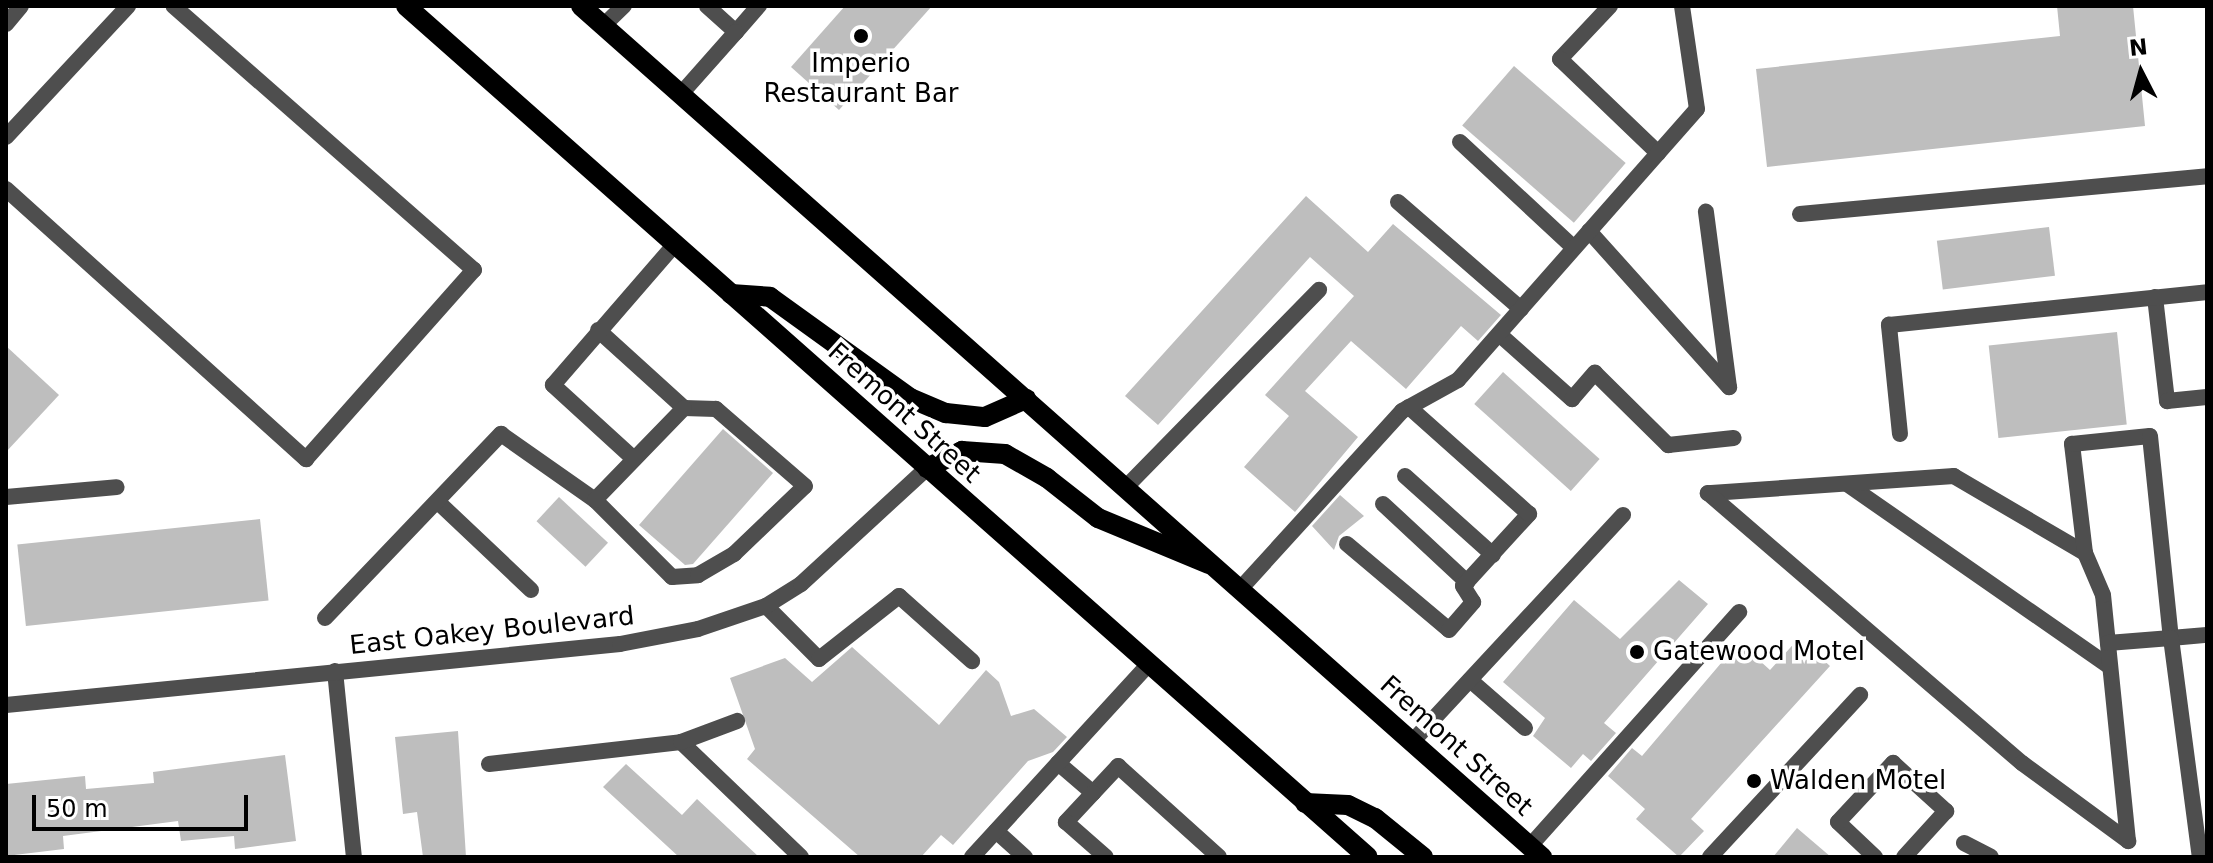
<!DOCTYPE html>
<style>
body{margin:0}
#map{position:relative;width:2213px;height:863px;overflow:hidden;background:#fff;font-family:"DejaVu Sans",sans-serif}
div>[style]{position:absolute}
.building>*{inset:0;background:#bebebe;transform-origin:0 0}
.service>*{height:16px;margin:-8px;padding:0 8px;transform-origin:8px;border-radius:8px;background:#4e4e4e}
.minor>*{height:16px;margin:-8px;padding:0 8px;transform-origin:8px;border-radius:8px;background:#4e4e4e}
.tertiary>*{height:16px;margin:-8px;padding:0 8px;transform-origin:8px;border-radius:8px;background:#4e4e4e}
.primary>*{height:20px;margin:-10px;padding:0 10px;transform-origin:10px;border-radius:10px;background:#000}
.dots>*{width:22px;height:22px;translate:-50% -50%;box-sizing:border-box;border:4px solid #fff;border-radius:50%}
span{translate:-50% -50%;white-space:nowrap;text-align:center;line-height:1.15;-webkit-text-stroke:7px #fff;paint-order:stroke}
.poi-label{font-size:26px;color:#000}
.left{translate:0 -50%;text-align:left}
.street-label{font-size:26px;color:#000}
.frame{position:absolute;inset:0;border:8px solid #000;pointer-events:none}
.north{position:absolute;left:2101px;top:32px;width:80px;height:80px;-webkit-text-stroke:6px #fff;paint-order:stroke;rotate:354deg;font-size:22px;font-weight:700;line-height:32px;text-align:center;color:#000}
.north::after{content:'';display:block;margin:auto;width:28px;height:36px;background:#000;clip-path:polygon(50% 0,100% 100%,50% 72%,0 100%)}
.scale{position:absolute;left:32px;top:795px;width:216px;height:36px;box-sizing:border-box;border:4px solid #000;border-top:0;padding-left:10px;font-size:24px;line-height:28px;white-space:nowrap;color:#000;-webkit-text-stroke:6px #fff;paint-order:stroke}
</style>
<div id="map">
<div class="building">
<div style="clip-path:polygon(845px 6px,932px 6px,839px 110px,791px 67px)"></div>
<div style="clip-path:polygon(2057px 6px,2133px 6px,2145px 126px,1767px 167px,1756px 69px,2060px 36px)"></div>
<div style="left:1514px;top:66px;width:148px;height:79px;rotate:41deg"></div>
<div style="clip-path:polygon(1306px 196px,1368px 252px,1393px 224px,1501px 315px,1478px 341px,1461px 326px,1406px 389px,1351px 341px,1305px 391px,1358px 437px,1295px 512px,1244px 467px,1289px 416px,1265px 395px,1354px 296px,1310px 257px,1158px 425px,1125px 396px)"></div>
<div style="left:2049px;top:227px;width:49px;height:113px;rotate:83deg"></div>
<div style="left:2117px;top:332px;width:93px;height:129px;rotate:84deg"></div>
<div style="clip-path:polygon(6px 346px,59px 395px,6px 452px)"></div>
<div style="left:1503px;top:372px;width:130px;height:43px;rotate:42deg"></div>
<div style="clip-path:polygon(723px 429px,773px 473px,693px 564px,685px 565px,639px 525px)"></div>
<div style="clip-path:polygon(1340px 495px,1364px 516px,1339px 536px,1334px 550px,1312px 526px)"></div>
<div style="left:559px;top:497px;width:67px;height:33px;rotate:43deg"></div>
<div style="left:260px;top:519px;width:82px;height:244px;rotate:84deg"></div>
<div style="clip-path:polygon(1679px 580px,1708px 604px,1604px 723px,1616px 733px,1591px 761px,1583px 754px,1571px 768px,1533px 736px,1545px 718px,1503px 682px,1574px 600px,1620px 639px)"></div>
<div style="clip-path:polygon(1799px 638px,1830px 666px,1691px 819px,1704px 831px,1679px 857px,1636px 819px,1645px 809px,1608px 776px,1632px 748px,1642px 756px,1739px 642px,1770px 670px)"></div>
<div style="clip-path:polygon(852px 647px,939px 725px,986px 670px,999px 682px,1011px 716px,1034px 709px,1067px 737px,1053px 752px,1028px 761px,953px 845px,941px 835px,921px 857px,860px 857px,747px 759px,755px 749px,730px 678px,785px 658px,812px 682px)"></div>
<div style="clip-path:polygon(458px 731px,466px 857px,423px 857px,417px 812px,403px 814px,395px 737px)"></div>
<div style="clip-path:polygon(285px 755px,296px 841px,235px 849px,234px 836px,181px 841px,178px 821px,63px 836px,64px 849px,6px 856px,6px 784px,85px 776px,86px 789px,154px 783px,153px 772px)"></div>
<div style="clip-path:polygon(626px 764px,682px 815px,697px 799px,759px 857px,679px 857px,603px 787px)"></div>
<div style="clip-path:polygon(1797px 828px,1831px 857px,1773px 857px)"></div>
</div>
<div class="service">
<div style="left:707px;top:6px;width:39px;rotate:42deg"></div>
<div style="left:736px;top:32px;width:35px;rotate:-49deg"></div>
<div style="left:1610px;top:6px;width:73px;rotate:133.3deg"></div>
<div style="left:1560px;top:59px;width:136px;rotate:43.8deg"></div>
<div style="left:6px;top:24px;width:23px;rotate:-50deg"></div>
<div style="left:603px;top:26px;width:29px;rotate:-44deg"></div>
<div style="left:680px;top:95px;width:84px;rotate:-48.4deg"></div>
<div style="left:6px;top:137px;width:179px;rotate:-47deg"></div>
<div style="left:1460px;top:142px;width:154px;rotate:42.9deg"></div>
<div style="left:6px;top:189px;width:404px;rotate:42deg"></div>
<div style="left:306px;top:459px;width:253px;rotate:-48.4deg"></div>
<div style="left:474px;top:270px;width:400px;rotate:-138.7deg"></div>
<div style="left:1398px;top:202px;width:163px;rotate:41deg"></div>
<div style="left:1800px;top:214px;width:409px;rotate:-5.3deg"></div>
<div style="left:1589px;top:231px;width:210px;rotate:48.1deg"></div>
<div style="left:1729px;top:387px;width:177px;rotate:-97.5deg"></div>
<div style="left:2155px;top:297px;width:105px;rotate:83.4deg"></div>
<div style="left:2167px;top:401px;width:40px;rotate:-5.7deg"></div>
<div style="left:598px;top:330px;width:116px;rotate:42.2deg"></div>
<div style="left:1499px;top:334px;width:98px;rotate:41.7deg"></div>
<div style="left:1572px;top:399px;width:35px;rotate:-49deg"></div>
<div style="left:1595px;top:373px;width:103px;rotate:44.6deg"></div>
<div style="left:1668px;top:445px;width:66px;rotate:-6.1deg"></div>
<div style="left:1900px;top:434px;width:110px;rotate:-95.8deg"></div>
<div style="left:1889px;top:325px;width:320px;rotate:-5.9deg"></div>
<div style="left:634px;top:459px;width:110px;rotate:-137.6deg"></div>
<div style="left:553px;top:385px;width:186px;rotate:-49.1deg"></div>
<div style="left:1405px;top:476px;width:118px;rotate:41.9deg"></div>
<div style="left:1847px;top:484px;width:320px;rotate:34.8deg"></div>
<div style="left:1126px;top:487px;width:276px;rotate:-45.6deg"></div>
<div style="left:6px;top:497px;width:111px;rotate:-5.1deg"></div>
<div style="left:438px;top:502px;width:128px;rotate:43.4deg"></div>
<div style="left:1383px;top:504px;width:115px;rotate:42.9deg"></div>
<div style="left:1347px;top:544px;width:133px;rotate:40.1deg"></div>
<div style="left:1449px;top:630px;width:37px;rotate:-49deg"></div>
<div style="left:1473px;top:602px;width:19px;rotate:-122deg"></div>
<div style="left:1463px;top:586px;width:98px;rotate:-47.5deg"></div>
<div style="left:1529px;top:514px;width:161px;rotate:-138.3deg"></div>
<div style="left:2085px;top:553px;width:152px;rotate:-149.6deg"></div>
<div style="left:1954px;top:476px;width:247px;rotate:176deg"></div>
<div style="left:1708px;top:493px;width:414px;rotate:40.7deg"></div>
<div style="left:2022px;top:763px;width:132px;rotate:36.3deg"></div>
<div style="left:2128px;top:841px;width:247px;rotate:-95.8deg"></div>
<div style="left:2103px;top:595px;width:46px;rotate:-113.2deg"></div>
<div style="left:2085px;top:553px;width:110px;rotate:-96.8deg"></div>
<div style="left:2072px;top:444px;width:78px;rotate:-5.9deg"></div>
<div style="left:2150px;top:436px;width:203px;rotate:84.1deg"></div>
<div style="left:2171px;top:638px;width:36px;rotate:-5deg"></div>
<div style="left:1242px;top:587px;width:238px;rotate:-47.7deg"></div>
<div style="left:1402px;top:411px;width:64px;rotate:-29deg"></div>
<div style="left:1458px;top:380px;width:361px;rotate:-48.6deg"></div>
<div style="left:1697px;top:109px;width:104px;rotate:-98.3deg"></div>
<div style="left:766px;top:606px;width:75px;rotate:45deg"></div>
<div style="left:819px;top:659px;width:102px;rotate:-38.2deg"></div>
<div style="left:899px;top:596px;width:98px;rotate:41.7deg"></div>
<div style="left:325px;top:618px;width:255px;rotate:-46.3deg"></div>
<div style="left:501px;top:434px;width:115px;rotate:35.1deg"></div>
<div style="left:595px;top:500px;width:109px;rotate:45deg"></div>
<div style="left:672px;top:577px;width:26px;rotate:-4deg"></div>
<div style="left:698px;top:575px;width:42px;rotate:-30.3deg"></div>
<div style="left:734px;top:554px;width:98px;rotate:-43.8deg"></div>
<div style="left:805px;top:486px;width:118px;rotate:-139.1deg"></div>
<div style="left:716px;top:409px;width:32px;rotate:-178deg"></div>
<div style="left:684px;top:408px;width:128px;rotate:134.1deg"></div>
<div style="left:2108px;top:643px;width:63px;rotate:-4.5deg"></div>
<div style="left:2171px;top:638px;width:221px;rotate:82.5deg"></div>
<div style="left:1470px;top:680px;width:73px;rotate:41.1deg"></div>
<div style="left:681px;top:742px;width:166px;rotate:43.8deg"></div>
<div style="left:1412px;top:742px;width:310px;rotate:-47.1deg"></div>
<div style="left:1058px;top:763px;width:46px;rotate:40.6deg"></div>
<div style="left:1093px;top:793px;width:37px;rotate:-47deg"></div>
<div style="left:1118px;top:766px;width:136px;rotate:42deg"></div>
<div style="left:489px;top:764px;width:193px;rotate:-6.5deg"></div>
<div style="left:681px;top:742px;width:60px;rotate:-20.6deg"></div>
<div style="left:1093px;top:793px;width:40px;rotate:133deg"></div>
<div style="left:1066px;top:822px;width:53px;rotate:41.2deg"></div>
<div style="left:996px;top:831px;width:39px;rotate:42deg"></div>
<div style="left:1964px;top:843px;width:30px;rotate:27deg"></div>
<div style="left:1530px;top:846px;width:314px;rotate:-48.2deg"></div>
<div style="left:972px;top:857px;width:262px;rotate:-47.5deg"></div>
<div style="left:1710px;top:857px;width:221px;rotate:-47.2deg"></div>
<div style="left:1875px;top:857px;width:51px;rotate:-136.6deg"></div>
<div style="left:1838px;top:822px;width:81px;rotate:-47deg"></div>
<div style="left:1893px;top:763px;width:72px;rotate:42.2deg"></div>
<div style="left:1946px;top:811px;width:62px;rotate:132.4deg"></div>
</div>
<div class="minor">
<div style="left:335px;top:671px;width:187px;rotate:84.2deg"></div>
</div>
<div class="tertiary">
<div style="left:6px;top:705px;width:617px;rotate:-5.67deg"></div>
<div style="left:620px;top:644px;width:79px;rotate:-10.9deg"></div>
<div style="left:698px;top:629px;width:72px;rotate:-18.7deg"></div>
<div style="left:766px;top:606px;width:41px;rotate:-32.2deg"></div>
<div style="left:801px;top:584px;width:171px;rotate:-42.6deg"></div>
</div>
<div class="primary">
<div style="left:406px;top:6px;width:1284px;rotate:41.5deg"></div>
<div style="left:581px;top:6px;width:1284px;rotate:41.53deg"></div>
<div style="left:731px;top:294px;width:39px;rotate:4deg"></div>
<div style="left:770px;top:297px;width:173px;rotate:35.8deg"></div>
<div style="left:910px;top:398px;width:39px;rotate:23deg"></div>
<div style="left:946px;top:413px;width:39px;rotate:6deg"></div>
<div style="left:985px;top:417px;width:45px;rotate:-23.7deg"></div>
<div style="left:927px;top:468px;width:39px;rotate:-26deg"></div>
<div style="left:962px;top:451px;width:43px;rotate:4deg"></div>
<div style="left:1005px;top:454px;width:48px;rotate:29.7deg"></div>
<div style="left:1047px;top:478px;width:65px;rotate:38.1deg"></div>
<div style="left:1098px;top:518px;width:120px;rotate:22.5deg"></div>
<div style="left:1305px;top:803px;width:43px;rotate:2.7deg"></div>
<div style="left:1348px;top:805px;width:30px;rotate:26deg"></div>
<div style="left:1375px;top:818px;width:62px;rotate:39.1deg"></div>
</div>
<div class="dots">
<div style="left:861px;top:36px;background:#000"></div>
<div style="left:1637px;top:652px;background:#000"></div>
<div style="left:1754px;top:781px;background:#000"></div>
</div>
<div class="poi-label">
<span style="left:861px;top:79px">Imperio<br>Restaurant Bar</span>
<span class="left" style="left:1653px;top:652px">Gatewood Motel</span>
<span class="left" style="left:1770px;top:781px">Walden Motel</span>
</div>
<div class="street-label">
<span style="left:904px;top:413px;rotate:42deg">Fremont Street</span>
<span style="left:492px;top:631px;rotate:-6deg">East Oakey Boulevard</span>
<span style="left:1456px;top:746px;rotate:42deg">Fremont Street</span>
</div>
<div class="frame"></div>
<div class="north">N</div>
<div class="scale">50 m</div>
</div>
